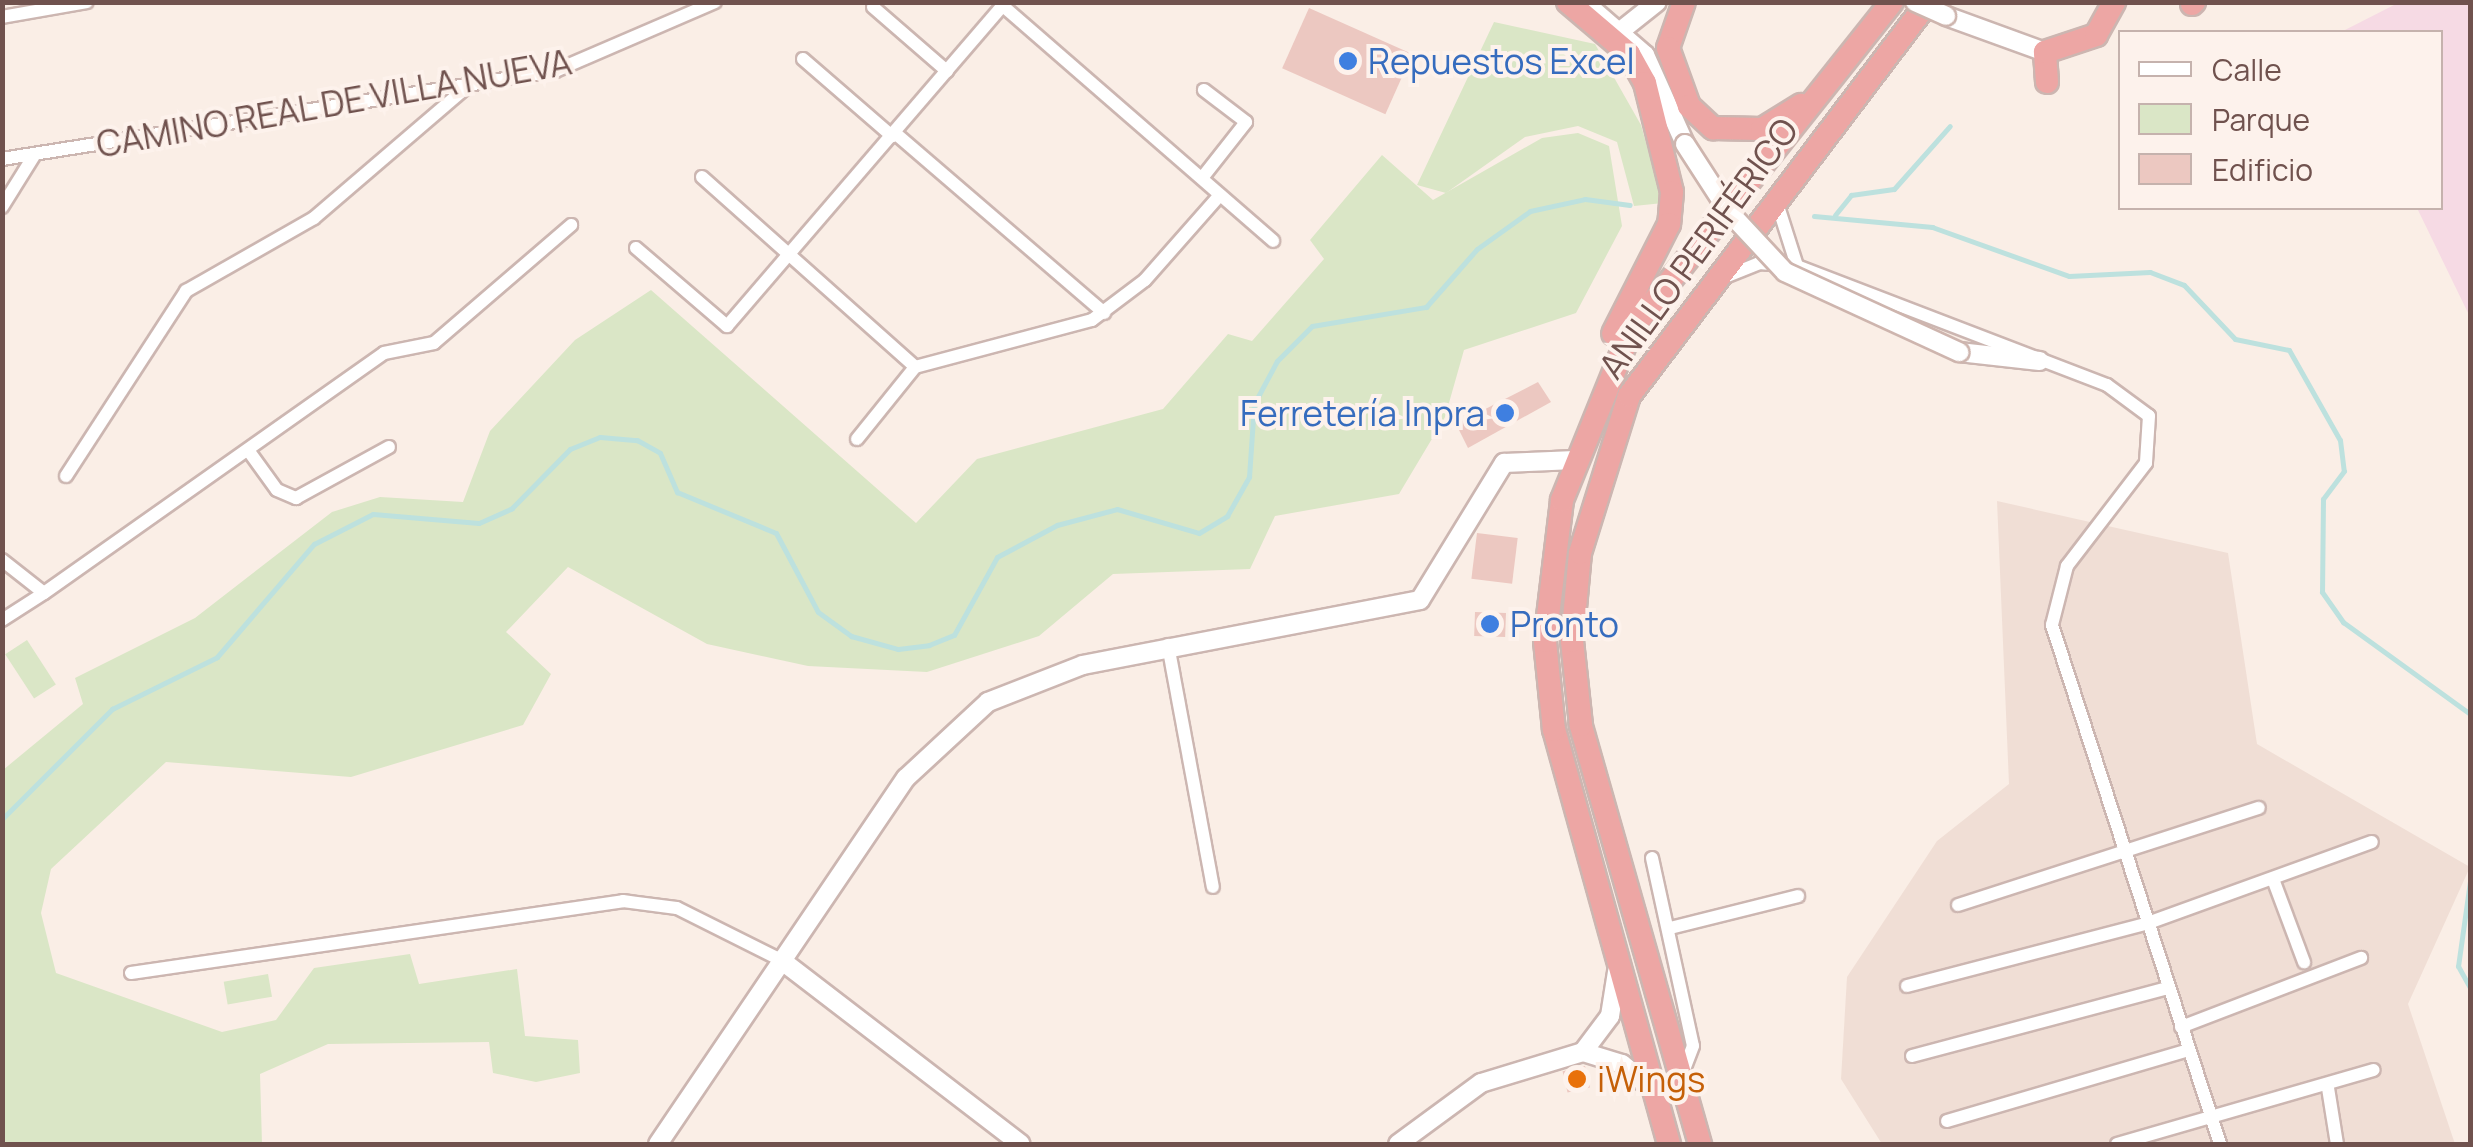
<!DOCTYPE html>
<meta charset="utf-8">
<style>
body{margin:0}
#map{position:relative;width:2473px;height:1147px;overflow:hidden;background:#faeee6;font-family:Manrope,sans-serif}
div>[style]{position:absolute}
.residential>*{inset:0;background:#f0ded5}
.medical>*{inset:0;background:#f6dae4}
.green>*{inset:0;background:#dae6c6;transform-origin:0 0}
.stream>*{height:5px;margin:-2.5px;padding:0 2.5px;transform-origin:2.5px;border-radius:2.5px;background:#bde1de}
.building>*{inset:0;background:#ecc8c1;transform-origin:0 0}
.roads{filter:drop-shadow(2px 0 #ccb6b1) drop-shadow(-2px 0 #ccb6b1) drop-shadow(0 2px #ccb6b1) drop-shadow(0 -2px #ccb6b1)}
.street>*{height:12px;margin:-6px;padding:0 6px;transform-origin:6px;border-radius:6px;background:#fff}
.secondary>*{height:18px;margin:-9px;padding:0 9px;transform-origin:9px;border-radius:9px;background:#fff}
.highway>*{height:22px;margin:-11px;padding:0 11px;transform-origin:11px;border-radius:11px;background:#eda6a4}
.bridges{filter:drop-shadow(2px 0 #ceb5ae) drop-shadow(-2px 0 #ceb5ae) drop-shadow(0 2px #ceb5ae) drop-shadow(0 -2px #ceb5ae)}
.secondary-bridge>*{height:18px;margin:-9px;padding:0 9px;transform-origin:9px;border-radius:9px;background:#fff}
.dots>*{width:28px;height:28px;translate:-50% -50%;box-sizing:border-box;border:5px solid #fdf2ec;border-radius:50%}
span{translate:-50% -50%;white-space:nowrap;text-align:center;line-height:1.15;-webkit-text-stroke:8px #fdf2ec;paint-order:stroke}
.shop-label{font-size:35px;color:#366cbe}
.left{translate:0 -50%;text-align:left}
.right{translate:-100% -50%;text-align:right}
.street-label{font-size:35px;color:#70524e}
.food-label{font-size:35px;color:#c56008}
.frame{position:absolute;inset:0;border:5px solid #70524e;pointer-events:none}
.legend{position:absolute;left:2118px;top:30px;width:325px;height:180px;box-sizing:border-box;background:#fdf2ec;border:2px solid #c5b2ad;margin:0;padding:12px 18px;list-style:none;font-size:30px;color:#70524e}
.legend li{display:flex;align-items:center;gap:20px;height:50px}
.legend b{width:50px;border:2px solid #c5b2ad}
</style>
<div id="map">
<div class="residential">
<div style="clip-path:polygon(1997px 501px,2228px 553px,2257px 744px,2470px 867px,2408px 1004px,2455px 1144px,1882px 1144px,1841px 1079px,1847px 977px,1937px 841px,2009px 784px)"></div>
</div>
<div class="medical">
<div style="clip-path:polygon(2398px 3px,2470px 3px,2470px 317px,2417px 208px,2440px 208px,2440px 32px,2341px 32px)"></div>
</div>
<div class="green">
<div style="clip-path:polygon(1494px 22px,1595px 44px,1641px 125px,1663px 203px,1634px 206px,1617px 142px,1578px 126px,1525px 137px,1446px 193px,1417px 185px)"></div>
<div style="clip-path:polygon(1578px 133px,1609px 146px,1622px 226px,1576px 313px,1464px 350px,1445px 417px,1399px 494px,1275px 516px,1250px 569px,1113px 574px,1039px 636px,927px 672px,808px 666px,707px 644px,568px 567px,506px 632px,551px 674px,523px 725px,351px 777px,166px 762px,51px 869px,41px 913px,56px 973px,222px 1032px,276px 1020px,314px 968px,410px 954px,419px 984px,517px 969px,525px 1036px,578px 1040px,580px 1073px,536px 1082px,493px 1073px,489px 1042px,328px 1044px,260px 1074px,262px 1144px,3px 1144px,3px 770px,83px 704px,75px 678px,195px 618px,332px 512px,380px 497px,463px 502px,490px 431px,575px 340px,651px 290px,916px 523px,977px 459px,1163px 409px,1228px 334px,1252px 341px,1324px 259px,1310px 240px,1382px 155px,1433px 200px,1542px 138px)"></div>
<div style="left:27px;top:640px;width:53px;height:26px;rotate:57deg"></div>
<div style="left:268px;top:974px;width:23px;height:45px;rotate:80deg"></div>
</div>
<div class="stream">
<div style="left:1835px;top:215px;width:26px;rotate:-51deg"></div>
<div style="left:1851px;top:195px;width:43px;rotate:-7.9deg"></div>
<div style="left:1894px;top:189px;width:84px;rotate:-48.4deg"></div>
<div style="left:1814px;top:216px;width:119px;rotate:5.3deg"></div>
<div style="left:1932px;top:227px;width:145px;rotate:19.7deg"></div>
<div style="left:2069px;top:276px;width:81px;rotate:-2.8deg"></div>
<div style="left:2150px;top:272px;width:36px;rotate:21deg"></div>
<div style="left:2184px;top:285px;width:74px;rotate:46.6deg"></div>
<div style="left:2235px;top:339px;width:55px;rotate:11.5deg"></div>
<div style="left:2289px;top:350px;width:103px;rotate:60.5deg"></div>
<div style="left:2340px;top:440px;width:31px;rotate:83deg"></div>
<div style="left:2344px;top:471px;width:35px;rotate:127deg"></div>
<div style="left:2323px;top:499px;width:93px;rotate:90.6deg"></div>
<div style="left:2322px;top:592px;width:37px;rotate:55deg"></div>
<div style="left:2343px;top:622px;width:157px;rotate:35.9deg"></div>
<div style="left:2px;top:819px;width:156px;rotate:-45deg"></div>
<div style="left:112px;top:709px;width:117px;rotate:-26.3deg"></div>
<div style="left:217px;top:657px;width:149px;rotate:-49.4deg"></div>
<div style="left:314px;top:544px;width:66px;rotate:-27deg"></div>
<div style="left:373px;top:514px;width:106px;rotate:4.9deg"></div>
<div style="left:479px;top:523px;width:36px;rotate:-24deg"></div>
<div style="left:512px;top:508px;width:83px;rotate:-45.5deg"></div>
<div style="left:570px;top:449px;width:32px;rotate:-22deg"></div>
<div style="left:600px;top:437px;width:37px;rotate:5deg"></div>
<div style="left:637px;top:440px;width:26px;rotate:29deg"></div>
<div style="left:660px;top:453px;width:43px;rotate:66.4deg"></div>
<div style="left:677px;top:492px;width:107px;rotate:22.5deg"></div>
<div style="left:776px;top:533px;width:89px;rotate:62deg"></div>
<div style="left:818px;top:612px;width:41px;rotate:36deg"></div>
<div style="left:851px;top:636px;width:49px;rotate:15.5deg"></div>
<div style="left:898px;top:649px;width:31px;rotate:-7deg"></div>
<div style="left:929px;top:645px;width:27px;rotate:-22deg"></div>
<div style="left:954px;top:635px;width:89px;rotate:-61.1deg"></div>
<div style="left:997px;top:557px;width:68px;rotate:-28.1deg"></div>
<div style="left:1057px;top:525px;width:62px;rotate:-14.9deg"></div>
<div style="left:1117px;top:509px;width:85px;rotate:16.3deg"></div>
<div style="left:1199px;top:533px;width:33px;rotate:-31deg"></div>
<div style="left:1227px;top:516px;width:45px;rotate:-60.6deg"></div>
<div style="left:1249px;top:477px;width:73px;rotate:-86.1deg"></div>
<div style="left:1254px;top:404px;width:49px;rotate:-61.9deg"></div>
<div style="left:1277px;top:361px;width:49px;rotate:-45deg"></div>
<div style="left:1312px;top:326px;width:116px;rotate:-9.5deg"></div>
<div style="left:1426px;top:307px;width:77px;rotate:-48.7deg"></div>
<div style="left:1477px;top:249px;width:65px;rotate:-35.6deg"></div>
<div style="left:1530px;top:211px;width:56px;rotate:-12.3deg"></div>
<div style="left:1585px;top:199px;width:45px;rotate:7.6deg"></div>
<div style="left:2470px;top:881px;width:86px;rotate:98deg"></div>
<div style="left:2458px;top:966px;width:25px;rotate:61deg"></div>
</div>
<div class="building">
<div style="left:1309px;top:8px;width:113px;height:66px;rotate:24deg"></div>
<div style="clip-path:polygon(1538px 382px,1551px 402px,1468px 448px,1456px 424px)"></div>
<div style="left:1477px;top:533px;width:41px;height:46px;rotate:7deg"></div>
<div style="left:1475px;top:612px;width:31px;height:24px;rotate:2deg"></div>
<div style="left:1585px;top:1066px;width:22px;height:23px;rotate:77deg"></div>
</div>
<div class="roads">
<div class="street">
<div style="left:1003px;top:6px;width:358px;rotate:41deg"></div>
<div style="left:873px;top:7px;width:98px;rotate:40.9deg"></div>
<div style="left:2px;top:17px;width:86px;rotate:-10deg"></div>
<div style="left:803px;top:59px;width:118px;rotate:40.9deg"></div>
<div style="left:895px;top:133px;width:276px;rotate:40.7deg"></div>
<div style="left:2px;top:159px;width:560px;rotate:-9.04deg"></div>
<div style="left:555px;top:71px;width:174px;rotate:-23.3deg"></div>
<div style="left:702px;top:177px;width:285px;rotate:41.7deg"></div>
<div style="left:915px;top:367px;width:183px;rotate:-14.9deg"></div>
<div style="left:1092px;top:320px;width:66px;rotate:-37deg"></div>
<div style="left:1145px;top:280px;width:113px;rotate:-48.6deg"></div>
<div style="left:1202px;top:178px;width:71px;rotate:-51.8deg"></div>
<div style="left:1246px;top:122px;width:53px;rotate:-142.7deg"></div>
<div style="left:1777px;top:203px;width:66px;rotate:72.4deg"></div>
<div style="left:2px;top:207px;width:62px;rotate:-58.1deg"></div>
<div style="left:636px;top:248px;width:120px;rotate:40.6deg"></div>
<div style="left:727px;top:326px;width:428px;rotate:-49.3deg"></div>
<div style="left:1725px;top:277px;width:37px;rotate:-22deg"></div>
<div style="left:1759px;top:263px;width:38px;rotate:5deg"></div>
<div style="left:1797px;top:266px;width:332px;rotate:21deg"></div>
<div style="left:2107px;top:385px;width:52px;rotate:36.4deg"></div>
<div style="left:2149px;top:416px;width:47px;rotate:93.7deg"></div>
<div style="left:2146px;top:463px;width:130px;rotate:127.5deg"></div>
<div style="left:2067px;top:566px;width:61px;rotate:104.3deg"></div>
<div style="left:2052px;top:625px;width:546px;rotate:72.06deg"></div>
<div style="left:857px;top:439px;width:92px;rotate:-51.1deg"></div>
<div style="left:248px;top:450px;width:49px;rotate:54.1deg"></div>
<div style="left:277px;top:490px;width:21px;rotate:23deg"></div>
<div style="left:296px;top:498px;width:106px;rotate:-28.7deg"></div>
<div style="left:66px;top:476px;width:221px;rotate:-57deg"></div>
<div style="left:186px;top:291px;width:147px;rotate:-29.7deg"></div>
<div style="left:314px;top:218px;width:201px;rotate:-40.6deg"></div>
<div style="left:2px;top:560px;width:53px;rotate:38.2deg"></div>
<div style="left:44px;top:593px;width:416px;rotate:-35.2deg"></div>
<div style="left:384px;top:353px;width:51px;rotate:-11.3deg"></div>
<div style="left:434px;top:343px;width:181px;rotate:-40.7deg"></div>
<div style="left:2px;top:620px;width:50px;rotate:-32.7deg"></div>
<div style="left:1168px;top:645px;width:246px;rotate:79.5deg"></div>
<div style="left:1652px;top:858px;width:192px;rotate:77.7deg"></div>
<div style="left:1693px;top:1046px;width:30px;rotate:111deg"></div>
<div style="left:2273px;top:879px;width:89px;rotate:69.5deg"></div>
<div style="left:1958px;top:905px;width:316px;rotate:-17.9deg"></div>
<div style="left:1670px;top:928px;width:132px;rotate:-14deg"></div>
<div style="left:131px;top:973px;width:497px;rotate:-8.3deg"></div>
<div style="left:623px;top:901px;width:54px;rotate:7.4deg"></div>
<div style="left:677px;top:908px;width:116px;rotate:26.6deg"></div>
<div style="left:1907px;top:986px;width:249px;rotate:-14.6deg"></div>
<div style="left:2148px;top:923px;width:238px;rotate:-19.9deg"></div>
<div style="left:2181px;top:1027px;width:193px;rotate:-21deg"></div>
<div style="left:1912px;top:1056px;width:265px;rotate:-14.9deg"></div>
<div style="left:2328px;top:1088px;width:57px;rotate:80.9deg"></div>
<div style="left:1947px;top:1121px;width:251px;rotate:-16.4deg"></div>
<div style="left:2117px;top:1144px;width:267px;rotate:-16.1deg"></div>
</div>
<div class="secondary">
<div style="left:1584px;top:2px;width:81px;rotate:41deg"></div>
<div style="left:1645px;top:55px;width:98px;rotate:65.8deg"></div>
<div style="left:1946px;top:16px;width:105px;rotate:20deg"></div>
<div style="left:1623px;top:29px;width:43px;rotate:-38.5deg"></div>
<div style="left:1959px;top:352px;width:81px;rotate:6.4deg"></div>
<div style="left:781px;top:960px;width:302px;rotate:37.5deg"></div>
<div style="left:1583px;top:1052px;width:45px;rotate:-53.1deg"></div>
<div style="left:1610px;top:1016px;width:45px;rotate:-81deg"></div>
<div style="left:658px;top:1144px;width:442px;rotate:-55.9deg"></div>
<div style="left:906px;top:778px;width:112px;rotate:-42.8deg"></div>
<div style="left:988px;top:702px;width:102px;rotate:-21.3deg"></div>
<div style="left:1083px;top:665px;width:343px;rotate:-10.9deg"></div>
<div style="left:1420px;top:600px;width:161px;rotate:-58.5deg"></div>
<div style="left:1504px;top:463px;width:71px;rotate:-2.4deg"></div>
<div style="left:1398px;top:1144px;width:103px;rotate:-36.3deg"></div>
<div style="left:1481px;top:1083px;width:107px;rotate:-16.9deg"></div>
<div style="left:1583px;top:1052px;width:41px;rotate:17.1deg"></div>
<div style="left:1622px;top:1064px;width:40px;rotate:40deg"></div>
</div>
<div class="highway">
<div style="left:1568px;top:2px;width:80px;rotate:40.4deg"></div>
<div style="left:1629px;top:54px;width:33px;rotate:61deg"></div>
<div style="left:1645px;top:83px;width:112px;rotate:76.1deg"></div>
<div style="left:1672px;top:192px;width:32px;rotate:95deg"></div>
<div style="left:1669px;top:224px;width:123px;rotate:117deg"></div>
<div style="left:1684px;top:2px;width:49px;rotate:109.2deg"></div>
<div style="left:1668px;top:48px;width:62px;rotate:70.1deg"></div>
<div style="left:1689px;top:106px;width:33px;rotate:43deg"></div>
<div style="left:1713px;top:128px;width:49px;rotate:1.2deg"></div>
<div style="left:1762px;top:129px;width:46px;rotate:-31.6deg"></div>
<div style="left:2192px;top:4px;width:3px;rotate:-45deg"></div>
<div style="left:2047px;top:82px;width:30px;rotate:-94deg"></div>
<div style="left:2045px;top:52px;width:54px;rotate:-18.4deg"></div>
<div style="left:2096px;top:35px;width:38px;rotate:-61deg"></div>
<div style="left:1669px;top:1144px;width:430px;rotate:-105.5deg"></div>
<div style="left:1554px;top:730px;width:89px;rotate:-95.8deg"></div>
<div style="left:1545px;top:641px;width:142px;rotate:-83.1deg"></div>
<div style="left:1562px;top:500px;width:183px;rotate:-67.9deg"></div>
<div style="left:1631px;top:330px;width:419px;rotate:-51.5deg"></div>
<div style="left:1700px;top:1144px;width:436px;rotate:-105.9deg"></div>
<div style="left:1581px;top:725px;width:84px;rotate:-96.1deg"></div>
<div style="left:1572px;top:641px;width:88px;rotate:-84.8deg"></div>
<div style="left:1580px;top:553px;width:164px;rotate:-72.7deg"></div>
<div style="left:1629px;top:396px;width:495px;rotate:-52.8deg"></div>
</div>
</div>
<div class="bridges">
<div class="secondary-bridge">
<div style="left:1915px;top:2px;width:34px;rotate:24deg"></div>
<div style="left:1685px;top:144px;width:81px;rotate:57.1deg"></div>
<div style="left:1729px;top:212px;width:82px;rotate:47deg"></div>
<div style="left:1785px;top:272px;width:192px;rotate:24.7deg"></div>
</div>
</div>
<div class="dots">
<div style="left:1348px;top:61px;background:#3f7fe0"></div>
<div style="left:1505px;top:413px;background:#3f7fe0"></div>
<div style="left:1490px;top:624px;background:#3f7fe0"></div>
<div style="left:1577px;top:1079px;background:#e8710a"></div>
</div>
<div class="shop-label">
<span class="left" style="left:1368px;top:61px">Repuestos Excel</span>
<span class="right" style="left:1485px;top:413px">Ferretería Inpra</span>
<span class="left" style="left:1510px;top:624px">Pronto</span>
</div>
<div class="street-label">
<span style="left:334px;top:103px;rotate:-10deg">CAMINO REAL DE VILLA NUEVA</span>
<span style="left:1698px;top:248px;rotate:-54deg">ANILLO PERIFÉRICO</span>
</div>
<div class="food-label">
<span class="left" style="left:1597px;top:1079px">iWings</span>
</div>
<div class="frame"></div>
<ul class="legend">
<li><b style="height:12px;background:#fff"></b>Calle</li>
<li><b style="height:28px;background:#dae6c6"></b>Parque</li>
<li><b style="height:28px;background:#ecc8c1"></b>Edificio</li>
</ul>
</div>
